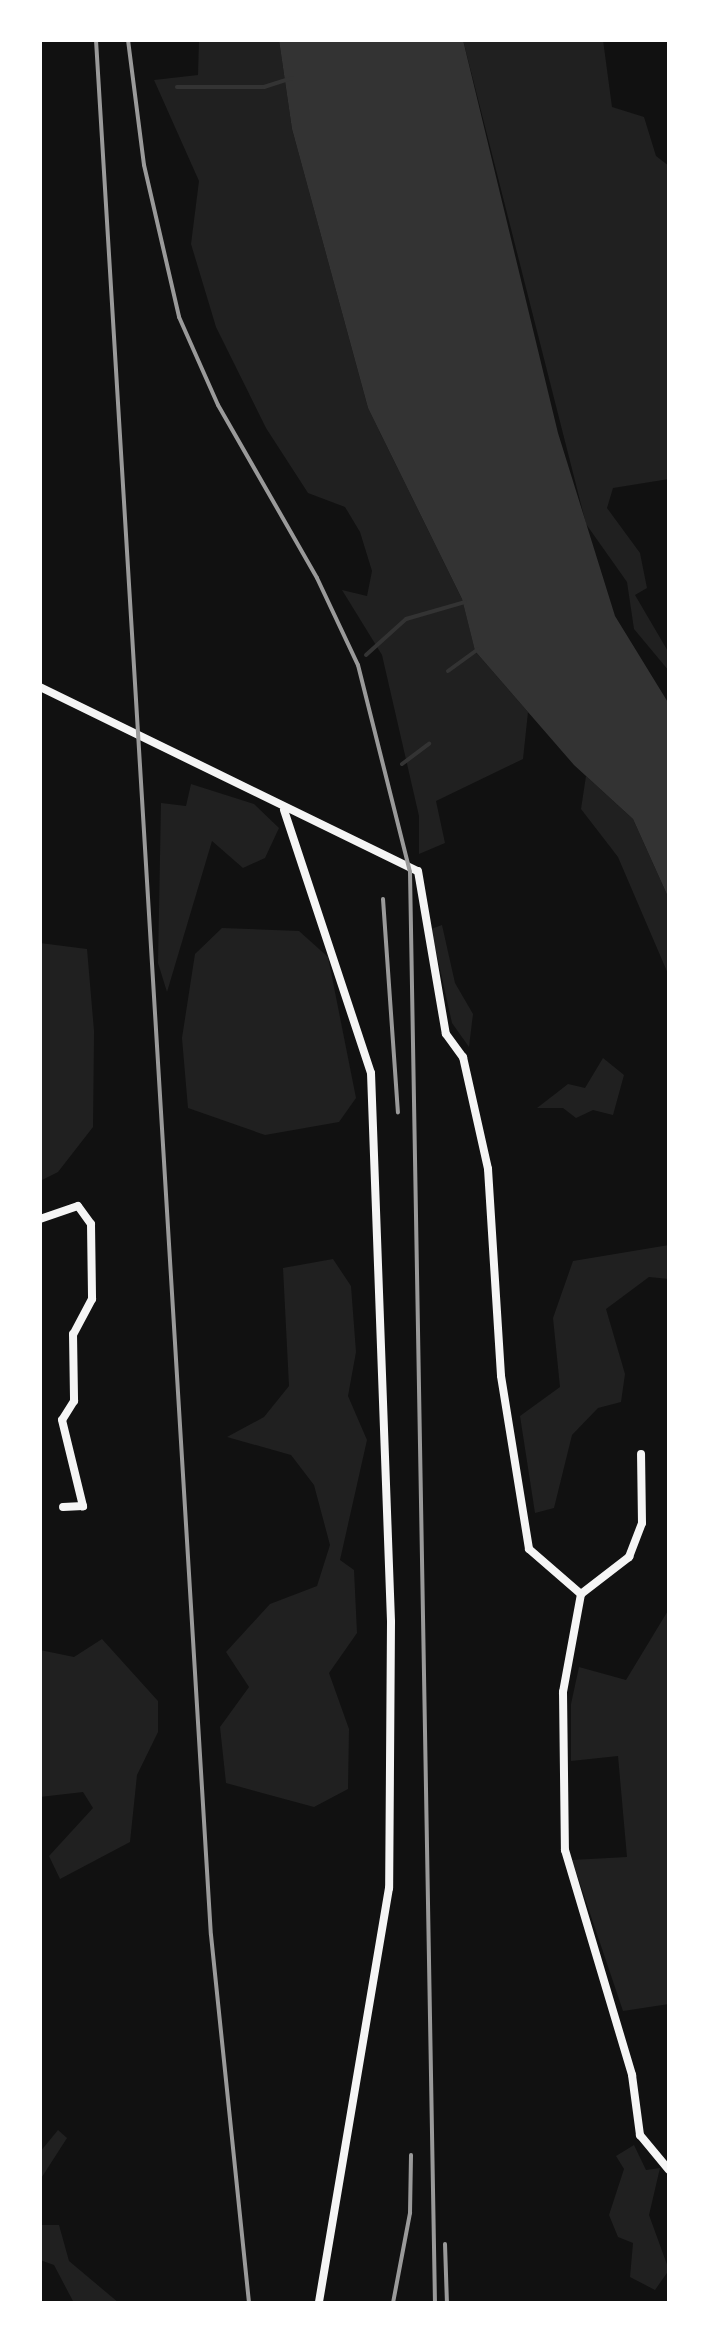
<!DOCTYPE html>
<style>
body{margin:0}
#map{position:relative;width:709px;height:2343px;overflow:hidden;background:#111;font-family:"IBM Plex Sans",sans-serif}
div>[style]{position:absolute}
.green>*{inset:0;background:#202020}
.water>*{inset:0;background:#333}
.stream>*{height:4px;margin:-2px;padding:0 2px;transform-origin:2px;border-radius:2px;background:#333}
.minor>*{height:8px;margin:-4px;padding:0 4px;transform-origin:4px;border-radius:4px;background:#f5f5f5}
.rail>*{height:4px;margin:-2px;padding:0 2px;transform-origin:2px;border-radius:2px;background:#9a9a9a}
span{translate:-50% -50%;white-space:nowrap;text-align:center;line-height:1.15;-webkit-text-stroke:8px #fff;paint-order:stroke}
.frame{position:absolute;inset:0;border:42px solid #fff;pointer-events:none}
</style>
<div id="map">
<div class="green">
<div style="clip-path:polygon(199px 40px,279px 40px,292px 129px,368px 408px,462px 599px,475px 651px,528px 712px,523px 759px,436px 801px,445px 843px,419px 854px,419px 816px,382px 655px,342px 590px,367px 596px,372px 571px,360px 532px,345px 507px,308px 493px,266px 428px,216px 327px,191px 244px,199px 181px,154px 80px,198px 75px)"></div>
<div style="clip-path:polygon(463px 40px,603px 40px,612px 107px,644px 117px,656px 156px,669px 166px,669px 479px,613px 488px,607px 508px,640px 553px,647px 588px,635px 595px,669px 653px,669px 671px,634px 629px,627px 582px,586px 524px)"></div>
<div style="clip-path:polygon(586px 776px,633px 819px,669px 899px,669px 976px,618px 857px,581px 809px)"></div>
<div style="clip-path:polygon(191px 784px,254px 804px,279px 828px,265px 858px,243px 868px,212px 841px,167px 992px,158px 963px,161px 803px,186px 806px)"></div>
<div style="clip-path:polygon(442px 925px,455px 983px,473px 1014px,469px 1047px,452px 1023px,431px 929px)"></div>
<div style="clip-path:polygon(222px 928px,299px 931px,328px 957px,356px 1098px,339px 1122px,265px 1135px,188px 1108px,182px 1038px,195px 954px)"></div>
<div style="clip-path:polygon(40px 943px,87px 949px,94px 1031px,93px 1127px,58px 1172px,40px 1181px)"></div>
<div style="clip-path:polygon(603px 1058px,624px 1075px,613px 1115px,593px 1110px,576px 1118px,563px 1108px,537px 1108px,568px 1084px,585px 1088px)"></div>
<div style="clip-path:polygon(669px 1245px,669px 1279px,649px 1277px,606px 1309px,625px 1374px,621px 1402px,598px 1408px,572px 1435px,554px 1508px,535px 1513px,520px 1416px,560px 1387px,553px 1318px,573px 1261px)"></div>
<div style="clip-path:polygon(333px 1259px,351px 1286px,356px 1352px,348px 1396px,367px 1440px,340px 1560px,354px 1570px,357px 1633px,329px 1673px,349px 1729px,348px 1789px,314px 1807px,226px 1783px,220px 1727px,249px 1687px,226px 1652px,270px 1604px,317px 1586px,330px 1545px,314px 1485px,291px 1455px,227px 1437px,264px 1417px,289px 1386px,283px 1268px)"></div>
<div style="clip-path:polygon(669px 1609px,669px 2004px,623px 2011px,572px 1860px,627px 1857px,618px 1756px,571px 1761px,571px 1704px,579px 1667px,626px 1680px)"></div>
<div style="clip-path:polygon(102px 1639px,158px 1701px,158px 1732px,137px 1775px,130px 1842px,60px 1879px,49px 1856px,93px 1808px,83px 1792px,40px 1797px,40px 1650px,74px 1657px)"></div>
<div style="clip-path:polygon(58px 2130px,67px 2138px,40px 2180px,40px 2152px)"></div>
<div style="clip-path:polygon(634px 2145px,646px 2170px,660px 2168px,649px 2215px,669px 2270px,655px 2290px,630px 2277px,633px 2243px,618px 2237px,609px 2215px,624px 2169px,616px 2156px)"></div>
<div style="clip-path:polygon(40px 2225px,59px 2225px,69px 2261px,119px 2303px,74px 2303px,54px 2265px,40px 2260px)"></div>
</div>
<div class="water">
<div style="clip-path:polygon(279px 40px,463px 40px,558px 433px,615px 616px,669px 704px,669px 899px,633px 819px,574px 765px,475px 651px,462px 599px,368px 408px,292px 129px)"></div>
</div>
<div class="stream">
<div style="left:177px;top:87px;width:87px"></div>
<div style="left:264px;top:87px;width:29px;rotate:-18deg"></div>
<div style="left:366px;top:655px;width:54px;rotate:-42deg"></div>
<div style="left:406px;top:619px;width:61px;rotate:-16.1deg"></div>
<div style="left:448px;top:671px;width:37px;rotate:-36deg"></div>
<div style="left:402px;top:764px;width:34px;rotate:-37deg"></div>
</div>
<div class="minor">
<div style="left:40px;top:687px;width:420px;rotate:26deg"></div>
<div style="left:418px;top:871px;width:165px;rotate:80.3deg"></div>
<div style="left:446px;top:1034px;width:29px;rotate:54deg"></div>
<div style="left:463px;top:1057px;width:115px;rotate:77.4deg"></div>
<div style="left:488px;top:1169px;width:207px;rotate:86.4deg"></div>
<div style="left:501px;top:1376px;width:175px;rotate:80.8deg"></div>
<div style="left:529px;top:1549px;width:69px;rotate:40.9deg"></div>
<div style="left:581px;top:1594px;width:100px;rotate:100.4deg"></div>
<div style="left:563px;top:1692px;width:158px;rotate:89.3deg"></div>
<div style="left:565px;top:1850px;width:235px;rotate:73.4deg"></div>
<div style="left:632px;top:2075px;width:61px;rotate:82.4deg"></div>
<div style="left:640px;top:2135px;width:45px;rotate:50.4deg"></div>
<div style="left:284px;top:810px;width:277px;rotate:71.7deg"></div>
<div style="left:371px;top:1073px;width:549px;rotate:87.91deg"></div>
<div style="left:391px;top:1622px;width:266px;rotate:90.4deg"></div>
<div style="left:389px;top:1888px;width:421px;rotate:99.6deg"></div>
<div style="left:40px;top:1219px;width:40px;rotate:-18.9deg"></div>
<div style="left:78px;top:1206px;width:22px;rotate:54deg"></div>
<div style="left:91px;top:1224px;width:75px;rotate:89.2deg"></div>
<div style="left:92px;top:1299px;width:40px;rotate:118deg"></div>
<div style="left:73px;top:1334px;width:67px;rotate:89.1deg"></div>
<div style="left:74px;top:1401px;width:22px;rotate:122deg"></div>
<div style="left:62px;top:1420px;width:89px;rotate:76.3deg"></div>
<div style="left:83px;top:1506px;width:20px;rotate:177deg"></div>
<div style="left:581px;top:1594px;width:61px;rotate:-37.6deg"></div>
<div style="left:629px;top:1557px;width:36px;rotate:-69deg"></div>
<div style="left:642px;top:1523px;width:69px;rotate:-90.8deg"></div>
</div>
<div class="rail">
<div style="left:96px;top:40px;width:1898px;rotate:86.53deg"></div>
<div style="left:211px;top:1935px;width:370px;rotate:84.1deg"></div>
<div style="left:128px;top:40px;width:126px;rotate:82.7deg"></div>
<div style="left:144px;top:165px;width:156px;rotate:77deg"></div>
<div style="left:179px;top:317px;width:96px;rotate:66.1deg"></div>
<div style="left:218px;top:405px;width:199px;rotate:60.2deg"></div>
<div style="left:317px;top:578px;width:96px;rotate:64.8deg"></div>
<div style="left:358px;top:665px;width:213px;rotate:75.9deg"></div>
<div style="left:410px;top:872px;width:1431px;rotate:89deg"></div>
<div style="left:383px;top:899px;width:214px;rotate:86deg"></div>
<div style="left:445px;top:2244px;width:59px;rotate:88.1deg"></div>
<div style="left:393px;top:2303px;width:92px;rotate:-79.3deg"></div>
<div style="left:410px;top:2213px;width:58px;rotate:-89deg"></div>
</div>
<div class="frame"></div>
</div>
